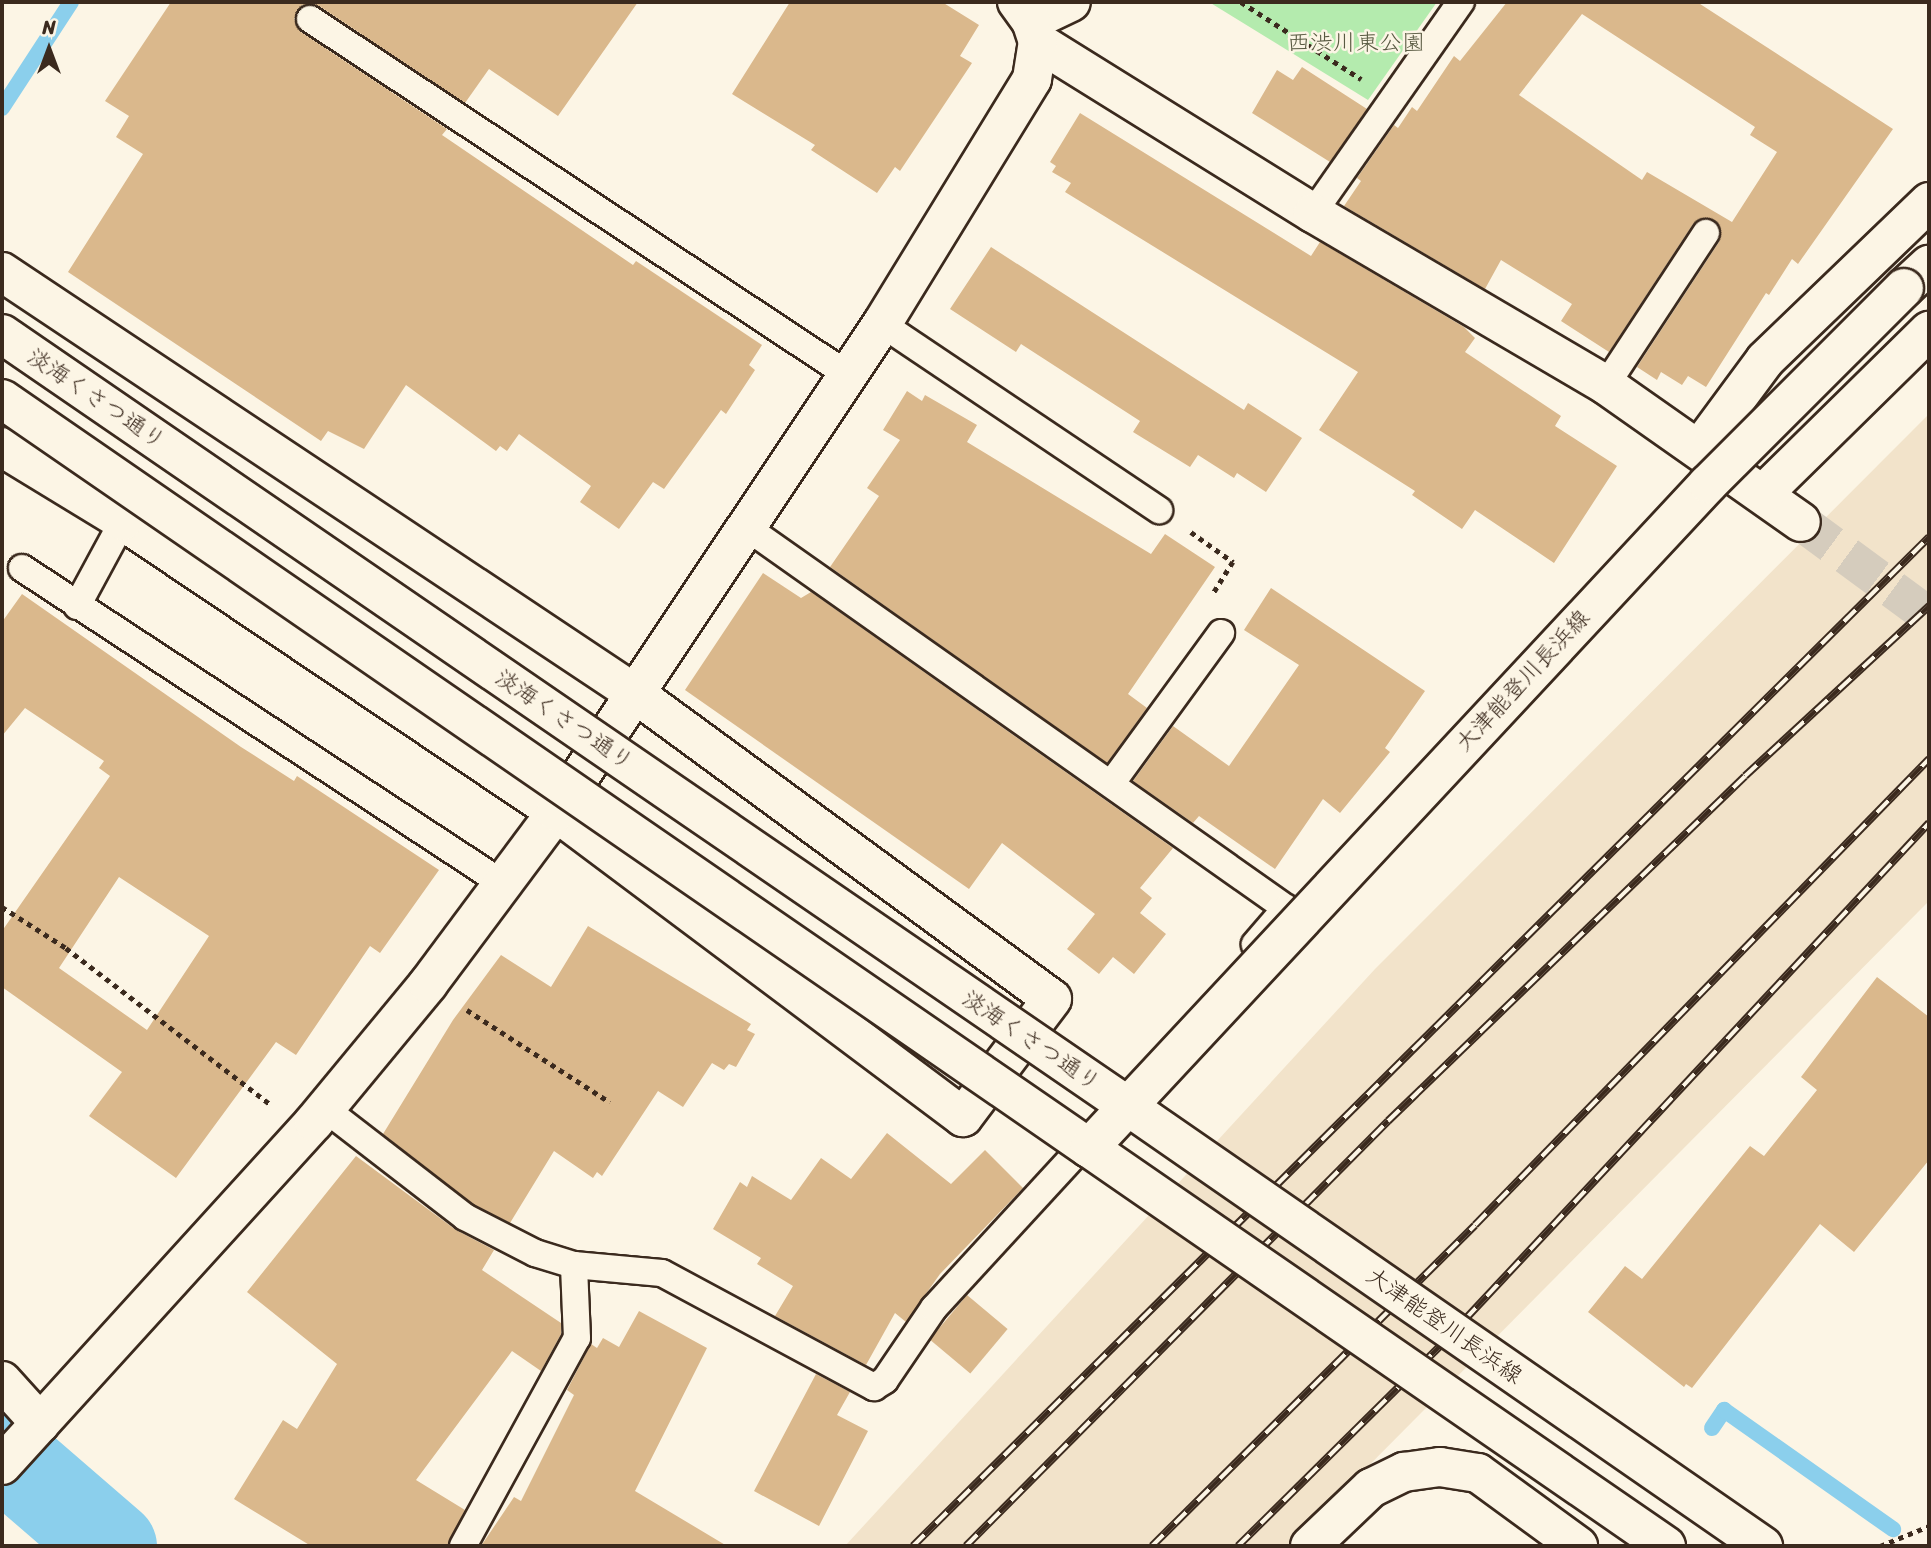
<!DOCTYPE html>
<meta charset="utf-8">
<style>
body{margin:0}
#map{position:relative;width:1931px;height:1548px;overflow:hidden;background:#fcf5e5;font-family:Sriracha,"Klee One",sans-serif}
div>[style]{position:absolute}
.built>*{inset:0;background:#f2e3ca}
.green>*{inset:0;background:#b4ebae}
.stream>*{height:16px;margin:-8px;padding:0 8px;transform-origin:8px;border-radius:8px;background:#8bcfec}
.river>*{height:91px;margin:-45.5px;padding:0 45.5px;transform-origin:45.5px;border-radius:45.5px;background:#8bcfec}
.building>*{inset:0;background:#dab88c;transform-origin:0 0}
.minor-tunnel>*{height:38px;margin-top:-19px;transform-origin:0;background:repeating-linear-gradient(90deg,#d5ccbd 0 38px,transparent 0 57px)}
.path>*{height:4.5px;margin-top:-2.25px;transform-origin:0;background:repeating-linear-gradient(90deg,#3b2a1e 0 5px,transparent 0 10px)}
.roads{filter:drop-shadow(2px 0 #3b2a1e) drop-shadow(-2px 0 #3b2a1e) drop-shadow(0 2px #3b2a1e) drop-shadow(0 -2px #3b2a1e)}
.service>*{height:26px;margin:-13px;padding:0 13px;transform-origin:13px;border-radius:13px;background:#fcf5e5}
.minor>*{height:38px;margin:-19px;padding:0 19px;transform-origin:19px;border-radius:19px;background:#fcf5e5}
.tertiary>*{height:38px;margin:-19px;padding:0 19px;transform-origin:19px;border-radius:19px;background:#fcf5e5}
.primary>*{height:38px;margin:-19px;padding:0 19px;transform-origin:19px;border-radius:19px;background:#fcf5e5}
.rail>*{height:8px;margin-top:-4px;transform-origin:0;background:repeating-linear-gradient(90deg,#fcf5e5 0 16px,#3b2a1e 0 32px);box-sizing:border-box;border-block:2px solid #3b2a1e}
.bridges{filter:drop-shadow(2px 0 #3b2a1e) drop-shadow(-2px 0 #3b2a1e) drop-shadow(0 2px #3b2a1e) drop-shadow(0 -2px #3b2a1e)}
.tertiary-bridge>*{height:38px;margin:-19px;padding:0 19px;transform-origin:19px;border-radius:19px;background:#fcf5e5}
.primary-bridge>*{height:38px;margin:-19px;padding:0 19px;transform-origin:19px;border-radius:19px;background:#fcf5e5}
span{translate:-50% -50%;white-space:nowrap;text-align:center;line-height:1.15;-webkit-text-stroke:5px #fcf5e5;paint-order:stroke}
.park-label{font-size:23px;color:#595a42}
.street-label{font-size:23px;color:#3b2a1e}
.frame{position:absolute;inset:0;border:4px solid #3b2a1e;pointer-events:none}
.north{position:absolute;left:14px;top:14px;width:70px;height:70px;-webkit-text-stroke:5px #fcf5e5;paint-order:stroke;rotate:0deg;font-size:19px;font-weight:700;line-height:28px;text-align:center;color:#3b2a1e}
.north::after{content:'';display:block;margin:auto;width:24px;height:32px;background:#3b2a1e;clip-path:polygon(50% 0,100% 100%,50% 72%,0 100%)}
</style>
<div id="map">
<div class="built">
<div style="clip-path:polygon(1929px 414px,1929px 901px,1289px 1546px,845px 1546px,1375px 969px)"></div>
</div>
<div class="green">
<div style="clip-path:polygon(1209px 2px,1437px 2px,1368px 100px)"></div>
</div>
<div class="stream">
<div style="left:2px;top:108px;width:126px;rotate:-56.9deg"></div>
<div style="left:1712px;top:1428px;width:22px;rotate:-56deg"></div>
<div style="left:1724px;top:1410px;width:207px;rotate:35.2deg"></div>
</div>
<div class="river">
<div style="left:2px;top:1452px;width:144px;rotate:40.8deg"></div>
</div>
<div class="building">
<div style="clip-path:polygon(171px 2px,638px 2px,558px 116px,489px 69px,465px 103px,319px 6px,302px 5px,294px 19px,301px 32px,447px 129px,442px 135px,633px 265px,636px 261px,762px 345px,749px 365px,755px 370px,726px 414px,721px 410px,664px 489px,653px 482px,619px 529px,580px 502px,591px 486px,519px 434px,507px 451px,500px 446px,496px 451px,406px 385px,364px 449px,328px 431px,321px 441px,68px 272px,143px 154px,116px 137px,129px 116px,105px 101px)"></div>
<div style="clip-path:polygon(790px 2px,942px 2px,979px 25px,960px 56px,972px 63px,900px 171px,895px 167px,877px 193px,811px 150px,815px 145px,732px 94px)"></div>
<div style="clip-path:polygon(evenodd,1507px 2px,1697px 2px,1893px 129px,1798px 264px,1792px 259px,1769px 295px,1766px 293px,1706px 387px,1688px 376px,1682px 385px,1661px 372px,1657px 380px,1637px 367px,1719px 242px,1720px 227px,1714px 220px,1700px 219px,1693px 224px,1609px 352px,1561px 321px,1572px 304px,1501px 260px,1485px 289px,1344px 206px,1361px 181px,1357px 178px,1394px 125px,1398px 128px,1412px 107px,1417px 111px,1454px 56px,1460px 61px,1507px 2px,1582px 14px,1755px 127px,1750px 135px,1777px 152px,1732px 222px,1647px 172px,1642px 180px,1519px 95px,1582px 14px)"></div>
<div style="clip-path:polygon(1302px 67px,1367px 109px,1330px 162px,1252px 113px,1277px 70px,1293px 80px)"></div>
<div style="clip-path:polygon(1080px 113px,1311px 256px,1320px 242px,1464px 327px,1475px 338px,1465px 352px,1561px 416px,1555px 426px,1617px 466px,1554px 563px,1475px 510px,1462px 529px,1412px 495px,1415px 491px,1319px 430px,1358px 372px,1065px 192px,1071px 183px,1052px 172px,1056px 166px,1050px 162px)"></div>
<div style="clip-path:polygon(991px 247px,1244px 410px,1248px 403px,1302px 438px,1266px 492px,1237px 473px,1234px 478px,1198px 455px,1190px 467px,1133px 432px,1140px 421px,1021px 344px,1016px 352px,950px 309px)"></div>
<div style="clip-path:polygon(907px 391px,922px 401px,925px 395px,977px 425px,967px 442px,1151px 554px,1165px 534px,1215px 567px,1128px 694px,1147px 708px,1107px 763px,830px 567px,879px 496px,867px 488px,900px 440px,883px 430px)"></div>
<div style="clip-path:polygon(763px 573px,801px 598px,811px 592px,1173px 848px,1140px 888px,1152px 898px,1140px 913px,1166px 934px,1134px 974px,1113px 957px,1099px 974px,1067px 949px,1095px 914px,1002px 843px,969px 889px,685px 690px)"></div>
<div style="clip-path:polygon(1271px 588px,1425px 691px,1385px 748px,1390px 752px,1340px 813px,1323px 799px,1275px 869px,1199px 816px,1193px 823px,1133px 781px,1173px 726px,1229px 766px,1299px 665px,1244px 630px)"></div>
<div style="clip-path:polygon(evenodd,22px 594px,241px 747px,294px 781px,297px 776px,439px 870px,380px 953px,370px 946px,296px 1055px,276px 1042px,176px 1178px,89px 1116px,122px 1072px,2px 987px,2px 931px,110px 776px,99px 768px,104px 761px,25px 708px,2px 736px,2px 622px,22px 594px,119px 877px,209px 936px,147px 1030px,59px 968px,119px 877px)"></div>
<div style="clip-path:polygon(588px 926px,751px 1024px,747px 1030px,755px 1034px,736px 1067px,729px 1064px,724px 1070px,712px 1063px,683px 1107px,658px 1091px,602px 1176px,597px 1172px,593px 1178px,554px 1151px,510px 1223px,473px 1204px,383px 1134px,453px 1020px,501px 955px,551px 987px)"></div>
<div style="clip-path:polygon(1877px 977px,1929px 1017px,1929px 1160px,1854px 1252px,1820px 1224px,1692px 1388px,1686px 1384px,1684px 1387px,1588px 1312px,1625px 1266px,1642px 1279px,1750px 1146px,1764px 1156px,1817px 1090px,1801px 1077px)"></div>
<div style="clip-path:polygon(887px 1133px,951px 1184px,985px 1150px,1023px 1188px,940px 1274px,906px 1322px,895px 1313px,866px 1365px,775px 1316px,793px 1286px,757px 1264px,761px 1258px,713px 1229px,740px 1182px,747px 1187px,752px 1176px,791px 1200px,821px 1158px,851px 1179px)"></div>
<div style="clip-path:polygon(356px 1156px,456px 1230px,494px 1250px,482px 1270px,561px 1323px,561px 1334px,541px 1371px,512px 1351px,416px 1480px,465px 1510px,447px 1546px,311px 1546px,234px 1499px,283px 1420px,297px 1429px,337px 1364px,247px 1292px)"></div>
<div style="left:967px;top:1295px;width:53px;height:58px;rotate:40deg"></div>
<div style="clip-path:polygon(639px 1311px,707px 1348px,635px 1491px,727px 1546px,481px 1546px,514px 1497px,521px 1501px,574px 1395px,567px 1390px,591px 1344px,597px 1348px,603px 1338px,619px 1347px)"></div>
<div style="clip-path:polygon(816px 1374px,850px 1392px,837px 1415px,868px 1431px,819px 1526px,754px 1491px)"></div>
</div>
<div class="minor-tunnel">
<div style="left:1801px;top:522px;width:159px;rotate:36.3deg"></div>
</div>
<div class="path">
<div style="left:1241px;top:2px;width:143px;rotate:32.7deg"></div>
<div style="left:1191px;top:532px;width:52px;rotate:35.5deg"></div>
<div style="left:1233px;top:562px;width:38px;rotate:122deg"></div>
<div style="left:2px;top:907px;width:76px;rotate:32.6deg"></div>
<div style="left:66px;top:948px;width:258px;rotate:37.4deg"></div>
<div style="left:467px;top:1010px;width:170px;rotate:32.8deg"></div>
<div style="left:1880px;top:1546px;width:53px;rotate:-22.2deg"></div>
</div>
<div class="roads">
<div class="service">
<div style="left:310px;top:19px;width:645px;rotate:33.49deg"></div>
<div style="left:1313px;top:213px;width:258px;rotate:-55deg"></div>
<div style="left:882px;top:324px;width:334px;rotate:33.9deg"></div>
<div style="left:1606px;top:385px;width:182px;rotate:-56.7deg"></div>
<div style="left:746px;top:527px;width:661px;rotate:35.21deg"></div>
<div style="left:1286px;top:908px;width:48px;rotate:130.7deg"></div>
<div style="left:22px;top:568px;width:578px;rotate:33.28deg"></div>
<div style="left:77px;top:606px;width:97px;rotate:-61.6deg"></div>
<div style="left:1111px;top:784px;width:187px;rotate:-53.9deg"></div>
<div style="left:324px;top:1108px;width:178px;rotate:37.7deg"></div>
<div style="left:465px;top:1217px;width:79px;rotate:27.2deg"></div>
<div style="left:535px;top:1253px;width:41px;rotate:17.1deg"></div>
<div style="left:574px;top:1265px;width:88px;rotate:5.2deg"></div>
<div style="left:662px;top:1273px;width:241px;rotate:28.3deg"></div>
<div style="left:874px;top:1387px;width:13px;rotate:-32deg"></div>
<div style="left:885px;top:1380px;width:87px;rotate:-55.8deg"></div>
<div style="left:934px;top:1308px;width:236px;rotate:-47.4deg"></div>
<div style="left:463px;top:1546px;width:237px;rotate:-61.3deg"></div>
<div style="left:577px;top:1338px;width:73px;rotate:-92.4deg"></div>
</div>
<div class="minor">
<div style="left:1031px;top:21px;width:44px;rotate:-25.4deg"></div>
<div style="left:1038px;top:42px;width:324px;rotate:31.9deg"></div>
<div style="left:1313px;top:213px;width:340px;rotate:30.4deg"></div>
<div style="left:1606px;top:385px;width:238px;rotate:35.1deg"></div>
<div style="left:2px;top:272px;width:763px;rotate:33.67deg"></div>
<div style="left:637px;top:695px;width:514px;rotate:36.22deg"></div>
<div style="left:1052px;top:999px;width:148px;rotate:127deg"></div>
<div style="left:963px;top:1117px;width:509px;rotate:-143.15deg"></div>
<div style="left:556px;top:812px;width:522px;rotate:-146.1deg"></div>
<div style="left:123px;top:521px;width:142px;rotate:-148.6deg"></div>
<div style="left:1700px;top:448px;width:109px;rotate:-53.5deg"></div>
<div style="left:1765px;top:360px;width:228px;rotate:-43.9deg"></div>
<div style="left:1765px;top:492px;width:230px;rotate:-44.5deg"></div>
<div style="left:2px;top:1381px;width:57px;rotate:47.9deg"></div>
<div style="left:1310px;top:1546px;width:84px;rotate:-43.6deg"></div>
<div style="left:1371px;top:1488px;width:37px;rotate:-26deg"></div>
<div style="left:1404px;top:1472px;width:36px;rotate:-8deg"></div>
<div style="left:1440px;top:1467px;width:38px;rotate:9deg"></div>
<div style="left:1478px;top:1473px;width:124px;rotate:36.1deg"></div>
</div>
<div class="tertiary">
<div style="left:2px;top:1465px;width:464px;rotate:-47.7deg"></div>
<div style="left:314px;top:1122px;width:179px;rotate:-50.4deg"></div>
<div style="left:428px;top:984px;width:214px;rotate:-53.3deg"></div>
<div style="left:556px;top:812px;width:587px;rotate:-56.26deg"></div>
<div style="left:882px;top:324px;width:287px;rotate:-58.5deg"></div>
<div style="left:1032px;top:79px;width:37px;rotate:-81deg"></div>
<div style="left:1038px;top:42px;width:22px;rotate:-108deg"></div>
<div style="left:1031px;top:21px;width:24px;rotate:-126deg"></div>
</div>
<div class="primary">
<div style="left:1904px;top:288px;width:34px;rotate:-43deg"></div>
</div>
</div>
<div class="rail">
<div style="left:913px;top:1546px;width:1432px;rotate:-44.8deg"></div>
<div style="left:966px;top:1546px;width:599px;rotate:-45.2deg"></div>
<div style="left:1388px;top:1121px;width:496px;rotate:-44deg"></div>
<div style="left:1745px;top:776px;width:251px;rotate:-42.7deg"></div>
<div style="left:1152px;top:1546px;width:455px;rotate:-44.8deg"></div>
<div style="left:1475px;top:1225px;width:651px;rotate:-45.75deg"></div>
<div style="left:1238px;top:1546px;width:289px;rotate:-44.7deg"></div>
<div style="left:1443px;top:1343px;width:712px;rotate:-46.94deg"></div>
</div>
<div class="bridges">
<div class="tertiary-bridge">
<div style="left:2px;top:334px;width:1363px;rotate:34.45deg"></div>
<div style="left:2px;top:399px;width:1320px;rotate:34.57deg"></div>
</div>
<div class="primary-bridge">
<div style="left:1126px;top:1105px;width:775px;rotate:34.7deg"></div>
<div style="left:1666px;top:1546px;width:701px;rotate:-145.4deg"></div>
<div style="left:1089px;top:1148px;width:908px;rotate:-47.01deg"></div>
<div style="left:1708px;top:484px;width:277px;rotate:-45deg"></div>
</div>
</div>
<div class="park-label">
<span style="left:1356px;top:43px">西渋川東公園</span>
</div>
<div class="street-label">
<span style="left:96px;top:399px;rotate:34deg">淡海くさつ通り</span>
<span style="left:1523px;top:681px;rotate:-47deg">大津能登川長浜線</span>
<span style="left:564px;top:720px;rotate:34deg">淡海くさつ通り</span>
<span style="left:1031px;top:1041px;rotate:34deg">淡海くさつ通り</span>
<span style="left:1444px;top:1326px;rotate:35deg">大津能登川長浜線</span>
</div>
<div class="frame"></div>
<div class="north">N</div>
</div>
